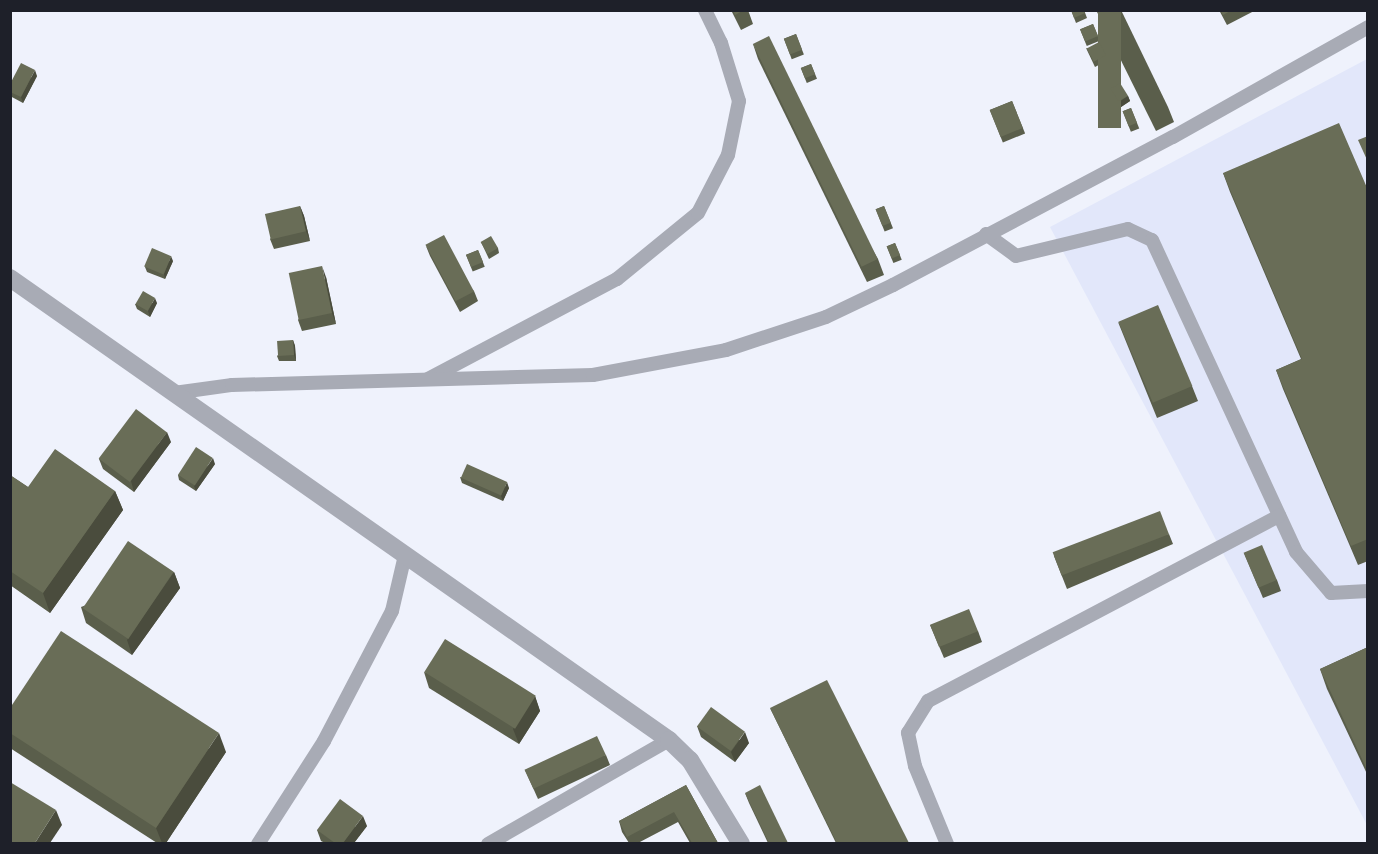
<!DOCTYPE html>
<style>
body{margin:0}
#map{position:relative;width:1378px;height:854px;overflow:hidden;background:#eff2fc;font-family:Barlow,sans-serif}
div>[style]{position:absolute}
.built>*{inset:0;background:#e2e7fa}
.lane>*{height:14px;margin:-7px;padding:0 7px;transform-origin:7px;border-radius:7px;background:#a8abb5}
.street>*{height:18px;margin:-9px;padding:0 9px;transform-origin:9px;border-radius:9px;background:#a8abb5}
.wall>*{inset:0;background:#5a5e4b;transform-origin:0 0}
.shaded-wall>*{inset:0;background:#4a4c3d}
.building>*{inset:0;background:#696d57;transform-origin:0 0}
span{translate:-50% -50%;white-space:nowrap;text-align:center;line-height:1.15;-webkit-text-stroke:4.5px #eff2fc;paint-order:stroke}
.frame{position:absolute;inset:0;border:12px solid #1e2029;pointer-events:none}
</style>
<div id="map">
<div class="built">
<div style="clip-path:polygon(1367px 59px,1367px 825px,1050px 227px)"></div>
</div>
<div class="lane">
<div style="left:986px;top:234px;width:37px;rotate:36deg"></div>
<div style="left:1016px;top:256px;width:115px;rotate:-13.6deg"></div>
<div style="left:1128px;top:229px;width:26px;rotate:25deg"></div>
<div style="left:1152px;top:240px;width:344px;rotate:65.2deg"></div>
<div style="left:1296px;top:552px;width:54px;rotate:49.5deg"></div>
<div style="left:1331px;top:593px;width:37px;rotate:-3deg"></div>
<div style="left:428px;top:379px;width:214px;rotate:-27.9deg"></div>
<div style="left:617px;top:279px;width:104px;rotate:-39.2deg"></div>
<div style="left:698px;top:213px;width:65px;rotate:-62.7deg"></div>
<div style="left:728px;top:155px;width:55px;rotate:-78.5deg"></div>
<div style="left:739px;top:101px;width:61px;rotate:-107.2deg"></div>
<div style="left:721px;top:43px;width:37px;rotate:-116deg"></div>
<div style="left:174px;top:393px;width:59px;rotate:-7.9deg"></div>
<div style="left:232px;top:385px;width:361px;rotate:-1.6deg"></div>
<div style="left:593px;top:375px;width:135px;rotate:-10.6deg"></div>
<div style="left:726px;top:350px;width:105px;rotate:-18.3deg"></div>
<div style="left:826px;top:317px;width:74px;rotate:-25.5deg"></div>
<div style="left:893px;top:285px;width:317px;rotate:-27.9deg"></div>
<div style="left:1173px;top:137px;width:224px;rotate:-29.4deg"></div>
<div style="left:258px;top:844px;width:122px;rotate:-57.3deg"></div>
<div style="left:324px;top:741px;width:147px;rotate:-62.4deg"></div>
<div style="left:392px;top:611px;width:57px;rotate:-76.9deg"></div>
<div style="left:488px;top:844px;width:209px;rotate:-29.9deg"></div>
<div style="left:947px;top:844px;width:84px;rotate:-112.3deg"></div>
<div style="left:915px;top:766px;width:34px;rotate:-102deg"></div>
<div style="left:908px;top:733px;width:38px;rotate:-58deg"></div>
<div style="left:928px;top:701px;width:397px;rotate:-27.8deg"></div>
</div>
<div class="street">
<div style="left:10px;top:278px;width:805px;rotate:35.03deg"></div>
<div style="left:669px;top:740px;width:29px;rotate:44deg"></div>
<div style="left:690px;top:760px;width:98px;rotate:58.7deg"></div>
</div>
<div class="wall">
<div style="clip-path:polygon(731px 10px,748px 10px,753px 24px,741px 30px)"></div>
<div style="clip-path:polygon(1071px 10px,1084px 10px,1087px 18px,1076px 23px)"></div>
<div style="clip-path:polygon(1096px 10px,1121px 10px,1168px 107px,1174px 122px,1156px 131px)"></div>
<div style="clip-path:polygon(1219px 10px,1256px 10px,1227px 25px)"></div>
<div style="left:1093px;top:24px;width:18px;height:14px;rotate:68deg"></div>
<div style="left:796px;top:34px;width:22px;height:13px;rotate:69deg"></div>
<div style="clip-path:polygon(753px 44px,878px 259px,884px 275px,867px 282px,758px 59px)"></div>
<div style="clip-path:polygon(1086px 48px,1106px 55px,1108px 60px,1095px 67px)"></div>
<div style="left:811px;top:64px;width:16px;height:11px;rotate:68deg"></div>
<div style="clip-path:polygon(37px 76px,23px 103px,10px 96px,10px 84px)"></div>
<div style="clip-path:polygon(1111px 89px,1128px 96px,1130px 101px,1121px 107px,1113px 94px)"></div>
<div style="left:1012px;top:101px;width:35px;height:24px;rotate:68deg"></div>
<div style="left:1131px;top:108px;width:22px;height:9px;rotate:68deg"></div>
<div style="clip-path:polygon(1223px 173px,1368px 190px,1368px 561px,1358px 565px,1283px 389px,1276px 370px,1301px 359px,1230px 192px)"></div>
<div style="clip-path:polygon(300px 206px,304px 216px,310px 241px,274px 249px,270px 239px)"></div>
<div style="left:884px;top:206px;width:24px;height:9px;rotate:68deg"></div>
<div style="clip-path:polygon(481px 242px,498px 248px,499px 253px,489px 259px)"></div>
<div style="left:895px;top:243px;width:18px;height:9px;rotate:68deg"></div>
<div style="clip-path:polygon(426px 246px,474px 291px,478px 301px,460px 312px,430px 256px)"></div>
<div style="left:478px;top:250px;width:18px;height:13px;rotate:68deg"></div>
<div style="clip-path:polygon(173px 261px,165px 279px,147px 272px,145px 267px)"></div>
<div style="clip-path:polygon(326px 277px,336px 324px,302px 331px,298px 320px)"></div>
<div style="clip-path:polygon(157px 303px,150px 317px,137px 309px,135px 304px)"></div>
<div style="clip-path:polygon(1118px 322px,1192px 386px,1198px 401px,1157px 418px)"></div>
<div style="clip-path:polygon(293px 340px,295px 346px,296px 361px,279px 361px,277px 356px)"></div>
<div style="clip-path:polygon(171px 442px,134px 492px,103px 469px,99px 459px)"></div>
<div style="clip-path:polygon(215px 464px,196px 491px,179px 480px,178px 475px)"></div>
<div style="clip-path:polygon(10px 475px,28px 487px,115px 491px,123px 510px,50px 613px,10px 585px)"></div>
<div style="clip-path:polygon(460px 477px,509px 488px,503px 501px,462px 483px)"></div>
<div style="clip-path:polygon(1169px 534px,1173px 544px,1067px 589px,1054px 556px)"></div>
<div style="clip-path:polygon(1244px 553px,1277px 580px,1281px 591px,1263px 598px)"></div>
<div style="clip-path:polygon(174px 572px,180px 588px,132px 655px,86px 623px,81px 607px)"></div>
<div style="clip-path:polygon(930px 625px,978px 631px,982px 642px,944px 658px)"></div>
<div style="clip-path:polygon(1368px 647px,1368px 776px,1327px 689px,1320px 669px)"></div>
<div style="clip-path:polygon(424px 672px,535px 696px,540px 711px,519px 744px,429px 688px)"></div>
<div style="clip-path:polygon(10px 708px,226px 752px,166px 843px,157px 843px,10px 748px)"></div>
<div style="clip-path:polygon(770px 708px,909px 843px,836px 843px)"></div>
<div style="clip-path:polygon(697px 726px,749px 743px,735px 762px,701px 737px)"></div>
<div style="clip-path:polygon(606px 755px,610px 765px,538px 799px,525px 770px)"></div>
<div style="clip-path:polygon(686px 785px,718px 843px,690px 843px,678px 822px,638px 843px,629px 843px,622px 832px,619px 821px)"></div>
<div style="clip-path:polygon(745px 793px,788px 843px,768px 843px,749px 803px)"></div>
<div style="clip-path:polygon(367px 826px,354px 843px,325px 843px,321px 841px,317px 830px)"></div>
</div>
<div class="shaded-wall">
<div style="clip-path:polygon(35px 70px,37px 76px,23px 103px,21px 97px)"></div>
<div style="clip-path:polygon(1128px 96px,1130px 101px,1121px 107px,1119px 102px)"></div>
<div style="clip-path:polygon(300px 206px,304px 216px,310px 241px,306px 231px)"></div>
<div style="clip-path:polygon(171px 256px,173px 261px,165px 279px,164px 274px)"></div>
<div style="clip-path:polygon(322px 266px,326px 277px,336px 324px,332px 313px)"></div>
<div style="clip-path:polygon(155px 298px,157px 303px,150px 317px,148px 311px)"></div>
<div style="clip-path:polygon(293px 340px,295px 346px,296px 361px,294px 355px)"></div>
<div style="clip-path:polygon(167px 432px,171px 442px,134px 492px,131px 481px)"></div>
<div style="clip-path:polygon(213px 458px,215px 464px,196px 491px,194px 486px)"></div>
<div style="clip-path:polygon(507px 482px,509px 488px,503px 501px,501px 496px)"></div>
<div style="clip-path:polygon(115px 491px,123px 510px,50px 613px,43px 593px)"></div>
<div style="clip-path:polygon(174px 572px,180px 588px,132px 655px,127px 640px)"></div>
<div style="clip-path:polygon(535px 696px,540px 711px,519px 744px,513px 729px)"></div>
<div style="clip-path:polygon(745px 732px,749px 743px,735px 762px,731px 752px)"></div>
<div style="clip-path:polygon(219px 733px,226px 752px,166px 843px,162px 843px,156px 828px)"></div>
<div style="clip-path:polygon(56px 810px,62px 825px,50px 843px,35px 843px)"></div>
<div style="clip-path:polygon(363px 816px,367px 826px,354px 843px,343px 843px)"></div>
</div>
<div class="building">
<div style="clip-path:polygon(733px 10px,744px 10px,735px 15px)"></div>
<div style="clip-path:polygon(1071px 10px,1084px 10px,1085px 13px,1074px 18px)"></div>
<div style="left:1098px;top:10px;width:23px;height:118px"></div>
<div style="clip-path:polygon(1220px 10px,1232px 10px,1223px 15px)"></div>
<div style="left:1093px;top:24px;width:13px;height:14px;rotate:67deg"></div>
<div style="left:796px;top:34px;width:17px;height:13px;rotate:69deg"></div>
<div style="left:769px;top:36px;width:248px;height:18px;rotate:64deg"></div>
<div style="left:1099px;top:42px;width:15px;height:14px;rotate:62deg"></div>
<div style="clip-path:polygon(21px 63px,35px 70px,21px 97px,10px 92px,10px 84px)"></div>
<div style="left:811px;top:64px;width:11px;height:11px;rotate:68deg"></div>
<div style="left:1120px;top:83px;width:15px;height:11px;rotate:58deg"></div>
<div style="left:1012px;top:101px;width:29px;height:24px;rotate:68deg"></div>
<div style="left:1131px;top:108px;width:16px;height:9px;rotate:68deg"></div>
<div style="clip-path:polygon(1339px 123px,1368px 190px,1368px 539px,1351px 546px,1276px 370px,1302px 359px,1223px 173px)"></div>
<div style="clip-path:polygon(1368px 136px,1368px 162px,1358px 140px)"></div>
<div style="left:300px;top:206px;width:26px;height:36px;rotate:77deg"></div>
<div style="left:884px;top:206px;width:18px;height:9px;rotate:68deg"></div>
<div style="left:444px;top:235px;width:64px;height:21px;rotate:62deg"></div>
<div style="left:491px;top:236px;width:14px;height:12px;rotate:60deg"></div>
<div style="left:895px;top:243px;width:13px;height:9px;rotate:67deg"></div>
<div style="left:152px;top:248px;width:21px;height:20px;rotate:23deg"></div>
<div style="left:478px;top:250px;width:13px;height:13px;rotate:67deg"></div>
<div style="left:322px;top:266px;width:48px;height:34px;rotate:78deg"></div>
<div style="left:143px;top:291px;width:14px;height:15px;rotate:30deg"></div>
<div style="left:1158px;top:305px;width:88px;height:43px;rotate:67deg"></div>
<div style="left:293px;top:340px;width:15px;height:16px;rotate:86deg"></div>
<div style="left:136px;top:409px;width:39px;height:62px;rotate:37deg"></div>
<div style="left:196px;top:447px;width:20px;height:33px;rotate:33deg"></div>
<div style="clip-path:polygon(55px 449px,115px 491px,43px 593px,10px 571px,10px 475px,28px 487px)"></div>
<div style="left:467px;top:464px;width:44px;height:15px;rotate:24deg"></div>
<div style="left:1160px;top:511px;width:25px;height:115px;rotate:69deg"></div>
<div style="left:128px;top:541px;width:55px;height:81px;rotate:34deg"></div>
<div style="left:1262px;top:545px;width:38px;height:20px;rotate:67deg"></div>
<div style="left:969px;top:609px;width:24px;height:42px;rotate:68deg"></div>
<div style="clip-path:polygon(61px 631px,219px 733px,156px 828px,10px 733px,10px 708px)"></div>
<div style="left:445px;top:639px;width:107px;height:39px;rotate:32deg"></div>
<div style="clip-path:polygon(1368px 647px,1368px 772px,1320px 669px)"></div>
<div style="clip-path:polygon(827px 680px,909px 843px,837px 843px,770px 708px)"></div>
<div style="left:711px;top:707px;width:42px;height:24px;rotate:36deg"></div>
<div style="left:597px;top:736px;width:21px;height:80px;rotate:65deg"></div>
<div style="clip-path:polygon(10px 782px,56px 810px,35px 843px,10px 843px)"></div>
<div style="clip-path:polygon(686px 785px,718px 843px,692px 843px,674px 812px,627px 837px,619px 821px)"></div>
<div style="clip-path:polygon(760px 785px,788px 843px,769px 843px,745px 793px)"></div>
<div style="clip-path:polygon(340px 799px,363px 816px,343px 843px,335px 843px,317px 830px)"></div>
</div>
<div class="frame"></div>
</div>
